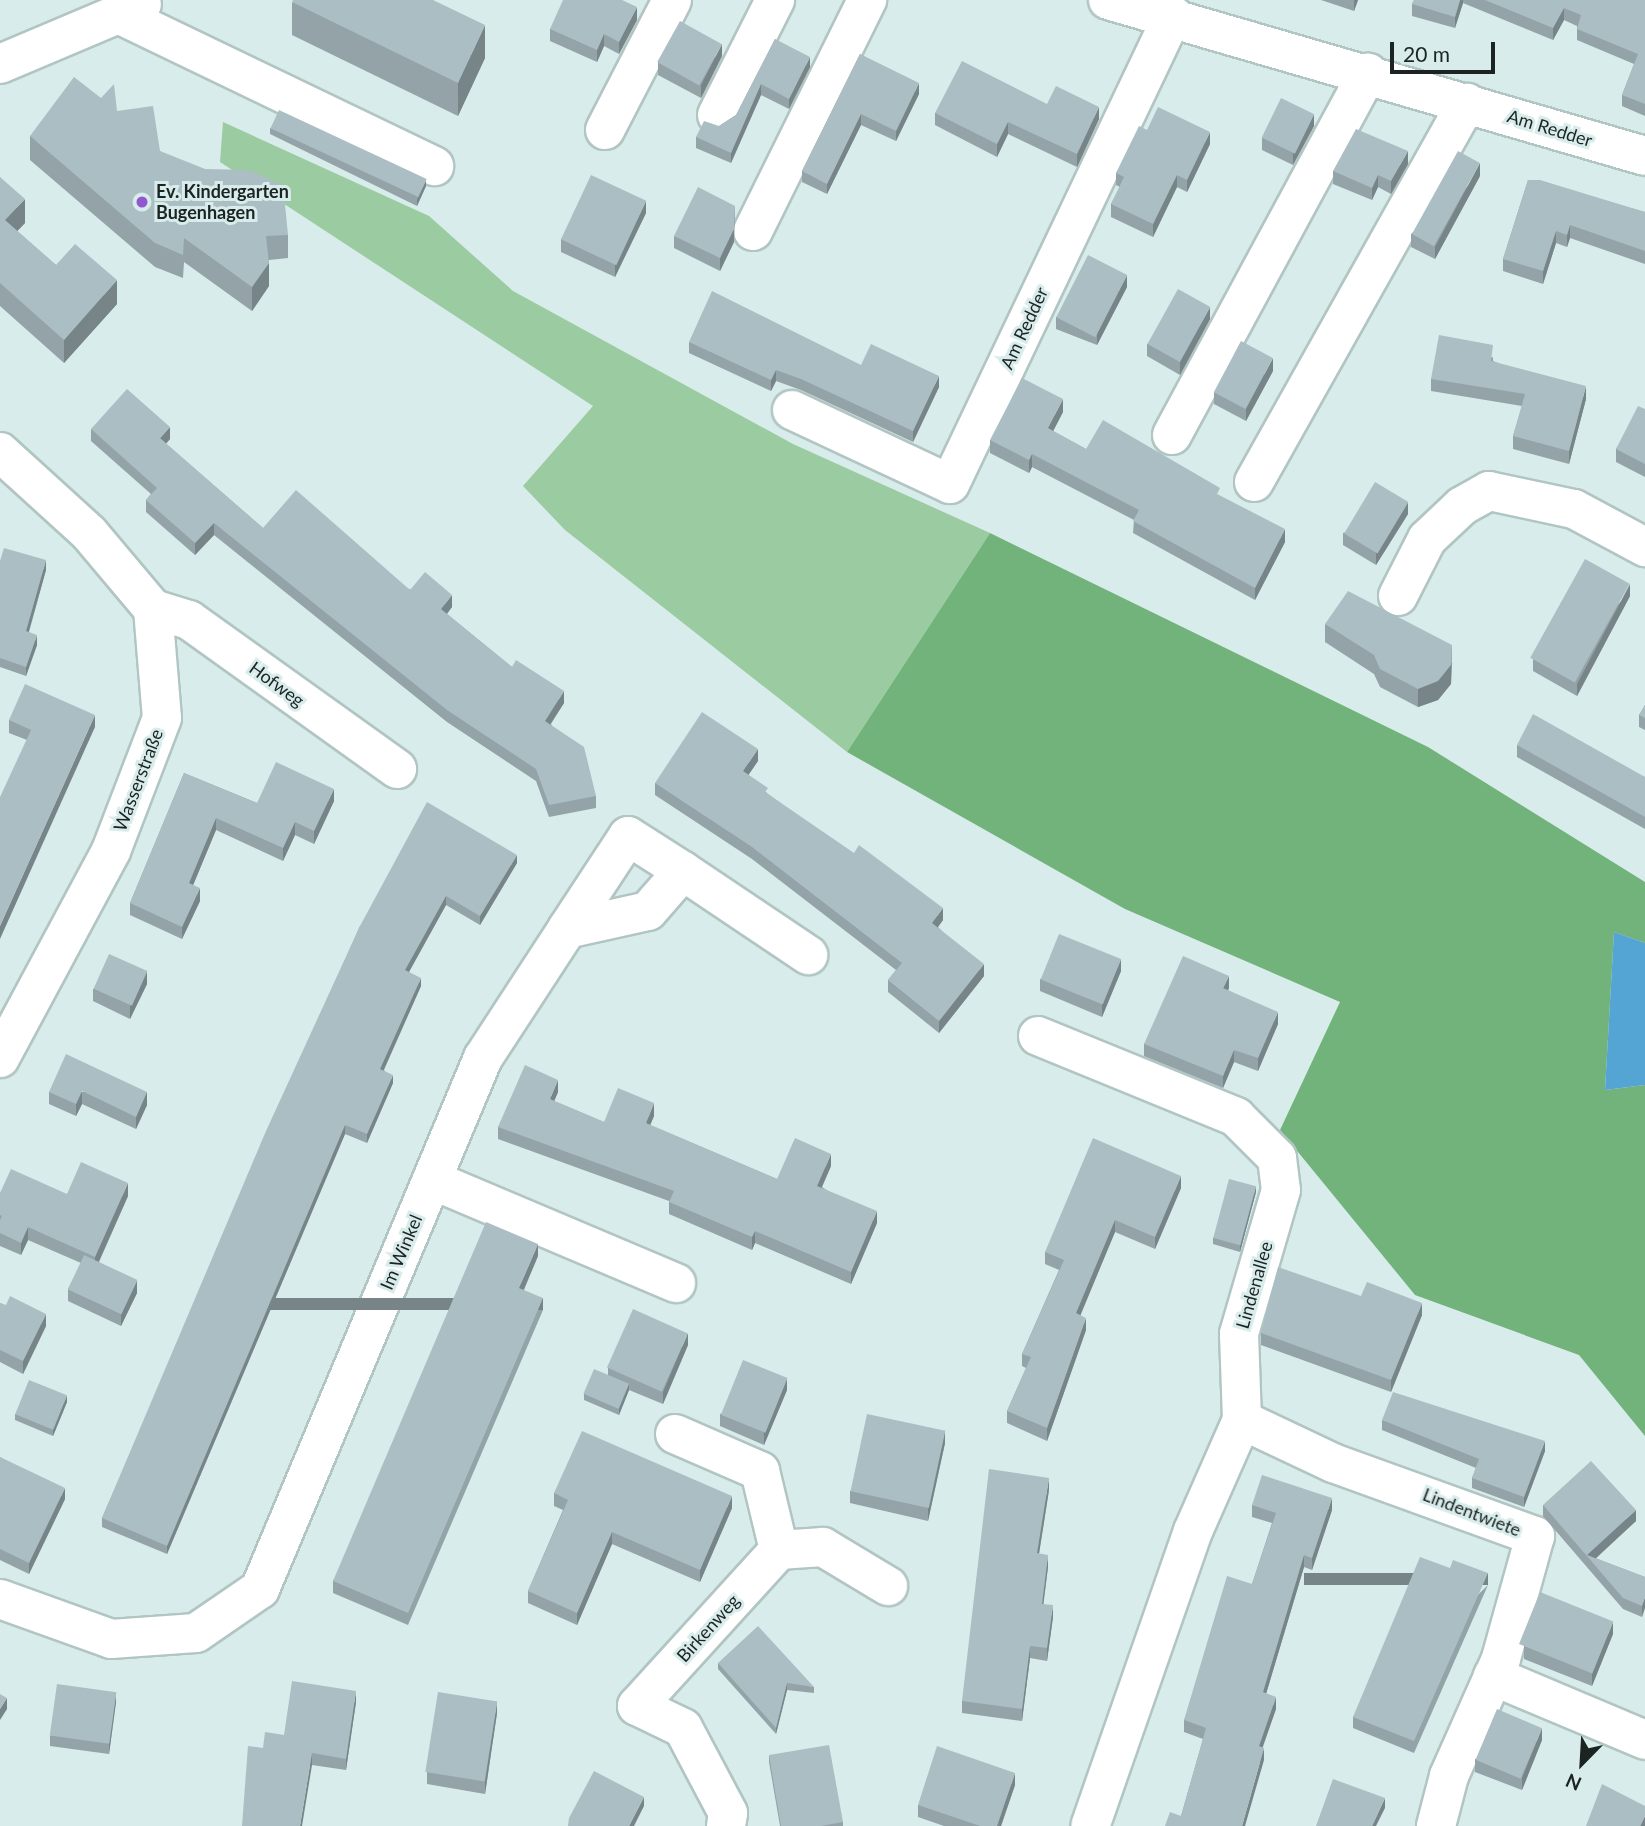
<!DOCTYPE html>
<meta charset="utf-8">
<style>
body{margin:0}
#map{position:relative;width:1645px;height:1826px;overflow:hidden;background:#d8eceb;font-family:Lato,sans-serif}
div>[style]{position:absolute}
.green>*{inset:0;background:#9bcba1}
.forest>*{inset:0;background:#72b37b}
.water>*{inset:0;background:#54a5d4}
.roads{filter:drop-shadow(2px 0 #b1c5c3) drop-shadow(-2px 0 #b1c5c3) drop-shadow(0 2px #b1c5c3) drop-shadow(0 -2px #b1c5c3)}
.minor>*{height:38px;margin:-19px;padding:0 19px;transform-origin:19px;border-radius:19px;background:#fff}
.wall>*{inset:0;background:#93a3a8}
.shaded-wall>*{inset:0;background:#788588;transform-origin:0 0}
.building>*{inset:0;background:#abbec3;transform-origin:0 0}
.dots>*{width:19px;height:19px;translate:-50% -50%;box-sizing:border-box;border:4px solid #d8eceb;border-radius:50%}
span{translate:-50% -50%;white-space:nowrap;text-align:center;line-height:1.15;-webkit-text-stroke:6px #d8eceb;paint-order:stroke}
.street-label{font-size:18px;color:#1c2423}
.poi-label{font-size:18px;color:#1c2423;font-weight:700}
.left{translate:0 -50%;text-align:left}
.north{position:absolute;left:1547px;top:1728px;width:70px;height:70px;-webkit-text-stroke:5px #d8eceb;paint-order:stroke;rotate:204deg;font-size:19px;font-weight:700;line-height:28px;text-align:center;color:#1c2423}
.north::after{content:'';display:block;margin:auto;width:24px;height:32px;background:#1c2423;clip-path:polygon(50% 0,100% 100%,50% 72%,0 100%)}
.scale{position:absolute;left:1390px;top:42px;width:105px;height:32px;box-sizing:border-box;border:4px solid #1c2423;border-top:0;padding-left:9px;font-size:21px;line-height:24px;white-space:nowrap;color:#1c2423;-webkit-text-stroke:5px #d8eceb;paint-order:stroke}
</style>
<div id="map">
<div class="green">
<div style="clip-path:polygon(223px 122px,429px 216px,513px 291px,793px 444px,990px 533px,847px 752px,565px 530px,523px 486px,593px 406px,220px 162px)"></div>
</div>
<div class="forest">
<div style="clip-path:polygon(990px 533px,1428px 747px,1645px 882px,1645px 943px,1614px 932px,1605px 1090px,1645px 1085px,1645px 1436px,1579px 1355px,1415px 1295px,1280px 1130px,1340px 1002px,1125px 909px,847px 752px)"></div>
</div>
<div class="water">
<div style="clip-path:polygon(1614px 932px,1645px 943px,1645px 1085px,1605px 1090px)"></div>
</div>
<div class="roads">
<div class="minor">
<div style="left:1108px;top:0;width:559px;rotate:16.2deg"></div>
<div style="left:118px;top:14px;width:351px;rotate:25.7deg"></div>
<div style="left:0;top:64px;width:154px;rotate:-22.9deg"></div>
<div style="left:717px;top:115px;width:129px;rotate:-63.2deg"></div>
<div style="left:605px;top:130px;width:146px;rotate:-62.7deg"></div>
<div style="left:753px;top:231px;width:258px;rotate:-63.7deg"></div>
<div style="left:792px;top:410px;width:174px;rotate:25.1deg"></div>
<div style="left:950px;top:484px;width:519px;rotate:-64.57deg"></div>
<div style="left:1172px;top:435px;width:412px;rotate:-61.6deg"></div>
<div style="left:0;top:452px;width:120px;rotate:42.3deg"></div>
<div style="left:89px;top:533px;width:99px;rotate:49.9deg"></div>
<div style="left:153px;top:609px;width:109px;rotate:85.3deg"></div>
<div style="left:162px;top:718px;width:142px;rotate:111deg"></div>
<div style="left:111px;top:851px;width:235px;rotate:118.2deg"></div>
<div style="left:1254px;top:482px;width:435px;rotate:-60.7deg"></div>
<div style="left:1398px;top:596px;width:64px;rotate:-63deg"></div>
<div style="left:1427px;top:539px;width:48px;rotate:-43.3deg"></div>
<div style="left:1462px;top:506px;width:31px;rotate:-29deg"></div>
<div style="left:1489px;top:491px;width:87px;rotate:12deg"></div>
<div style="left:1574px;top:509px;width:81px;rotate:28.2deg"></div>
<div style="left:153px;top:609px;width:38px;rotate:17deg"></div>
<div style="left:189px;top:620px;width:256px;rotate:35.6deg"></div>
<div style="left:683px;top:871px;width:151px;rotate:33.9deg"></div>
<div style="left:1038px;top:1036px;width:214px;rotate:22.2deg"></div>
<div style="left:1236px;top:1117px;width:58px;rotate:45deg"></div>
<div style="left:1277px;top:1158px;width:32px;rotate:83deg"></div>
<div style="left:1281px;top:1190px;width:150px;rotate:106.3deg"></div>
<div style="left:1239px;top:1334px;width:86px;rotate:88deg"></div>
<div style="left:1242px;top:1420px;width:121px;rotate:113.8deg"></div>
<div style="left:1193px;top:1531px;width:312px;rotate:109.2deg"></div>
<div style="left:432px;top:1180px;width:265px;rotate:22.9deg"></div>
<div style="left:1242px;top:1420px;width:101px;rotate:25.3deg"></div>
<div style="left:1333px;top:1463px;width:215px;rotate:19.9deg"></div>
<div style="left:1535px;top:1536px;width:128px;rotate:105.5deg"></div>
<div style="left:1501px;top:1659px;width:128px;rotate:114deg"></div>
<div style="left:1449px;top:1776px;width:52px;rotate:104.6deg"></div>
<div style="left:675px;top:1434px;width:93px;rotate:23.5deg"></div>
<div style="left:760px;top:1471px;width:81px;rotate:76.5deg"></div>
<div style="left:0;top:1599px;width:118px;rotate:19.8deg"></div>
<div style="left:111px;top:1639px;width:85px;rotate:-4deg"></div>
<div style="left:196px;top:1633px;width:78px;rotate:-34.5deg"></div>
<div style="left:260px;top:1589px;width:576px;rotate:-67.22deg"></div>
<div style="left:483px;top:1058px;width:154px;rotate:-56.9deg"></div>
<div style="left:567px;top:929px;width:111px;rotate:-56.7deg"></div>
<div style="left:628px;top:836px;width:65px;rotate:32.5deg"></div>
<div style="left:683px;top:871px;width:53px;rotate:131.2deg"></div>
<div style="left:648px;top:911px;width:83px;rotate:167.5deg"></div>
<div style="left:1493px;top:1676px;width:165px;rotate:22.8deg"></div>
<div style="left:726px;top:1826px;width:13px;rotate:-81deg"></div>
<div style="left:728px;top:1813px;width:96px;rotate:-117.9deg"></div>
<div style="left:683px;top:1728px;width:51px;rotate:-154.4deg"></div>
<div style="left:637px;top:1706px;width:211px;rotate:-47.7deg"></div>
<div style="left:779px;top:1550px;width:44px;rotate:-3.9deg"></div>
<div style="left:823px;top:1547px;width:76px;rotate:31deg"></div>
</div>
</div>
<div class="wall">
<div style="clip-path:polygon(1321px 0,1358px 0,1354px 11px)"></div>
<div style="clip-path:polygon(1414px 0,1645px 0,1645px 116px,1622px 106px,1622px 95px,1634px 64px,1577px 40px,1577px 26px,1564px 20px,1553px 40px,1463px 3px,1455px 28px,1412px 16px,1412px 4px)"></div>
<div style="clip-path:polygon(292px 2px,485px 58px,458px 116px,292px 35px)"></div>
<div style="clip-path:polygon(637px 20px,619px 54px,604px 46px,597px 62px,550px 41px,550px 29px)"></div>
<div style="clip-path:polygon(775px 39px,810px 67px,789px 109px,761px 95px,731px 163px,696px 148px,696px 137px,719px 126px,736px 115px)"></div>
<div style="clip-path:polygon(860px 54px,919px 94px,896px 141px,861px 125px,827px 194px,802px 182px,802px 171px)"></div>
<div style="clip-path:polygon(722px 56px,701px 98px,658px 75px,658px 62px)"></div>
<div style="clip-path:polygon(1047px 104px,1099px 119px,1077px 167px,1008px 134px,997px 157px,935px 125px,935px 113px)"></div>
<div style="clip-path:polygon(117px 111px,160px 151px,288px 235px,288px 258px,269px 260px,269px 286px,252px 311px,184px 262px,183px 278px,155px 267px,30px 160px,30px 136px)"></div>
<div style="clip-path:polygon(1314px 126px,1293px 165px,1262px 150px,1262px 138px)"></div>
<div style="clip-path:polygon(270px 128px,426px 186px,417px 206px,270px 134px)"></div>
<div style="clip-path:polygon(1147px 130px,1210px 144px,1187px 192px,1177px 187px,1153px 237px,1111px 217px,1111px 204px,1120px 187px,1116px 185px,1116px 173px)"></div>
<div style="clip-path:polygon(1408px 164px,1391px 194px,1378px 187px,1372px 200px,1333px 184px,1333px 171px)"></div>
<div style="clip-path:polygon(1480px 176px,1435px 259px,1411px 247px,1411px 234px)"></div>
<div style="clip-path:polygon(0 177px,25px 223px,17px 231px,56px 265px,117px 304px,64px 363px,0 306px)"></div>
<div style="clip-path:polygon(1528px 180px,1645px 212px,1645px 264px,1570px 238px,1567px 247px,1556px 243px,1543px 284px,1503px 271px,1503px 259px)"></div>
<div style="clip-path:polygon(646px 213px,615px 277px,561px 252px,561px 239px)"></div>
<div style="clip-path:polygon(674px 236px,734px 242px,720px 271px,674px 248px)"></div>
<div style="clip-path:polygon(1127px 287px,1097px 345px,1056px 329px,1056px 317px)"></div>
<div style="clip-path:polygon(1210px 319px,1180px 375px,1147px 356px,1147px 344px)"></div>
<div style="clip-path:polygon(689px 342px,861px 365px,939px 387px,913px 442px,801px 390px,776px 381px,771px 391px,689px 353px)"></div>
<div style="clip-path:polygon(1493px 357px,1493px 361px,1586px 399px,1569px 464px,1513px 449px,1513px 436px,1522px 406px,1431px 391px,1431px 379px)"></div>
<div style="clip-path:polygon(1273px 371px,1246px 421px,1214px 404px,1214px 392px)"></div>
<div style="clip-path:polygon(1645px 409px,1645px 477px,1616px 462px,1616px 449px)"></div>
<div style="clip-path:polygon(1063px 412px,1053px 431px,1086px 449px,1220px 496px,1285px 542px,1255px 600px,1133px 533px,1134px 520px,1032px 467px,1029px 473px,990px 453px,990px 440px)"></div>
<div style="clip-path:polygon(91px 429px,170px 439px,166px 444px,263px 528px,452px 607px,447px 614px,512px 667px,564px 703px,551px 724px,596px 796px,596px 808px,549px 817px,536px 781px,447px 722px,214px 535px,195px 555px,146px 512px,146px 500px,151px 494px,91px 441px)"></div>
<div style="clip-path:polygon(1408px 514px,1376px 565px,1343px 545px,1343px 533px)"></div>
<div style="clip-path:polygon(0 561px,46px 570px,29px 632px,37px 645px,26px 676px,0 667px)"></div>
<div style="clip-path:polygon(1630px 596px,1577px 696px,1533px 671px,1533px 659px)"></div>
<div style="clip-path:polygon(1325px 624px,1452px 663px,1451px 684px,1438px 700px,1418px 707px,1380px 687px,1374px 674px,1325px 642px)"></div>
<div style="clip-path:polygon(1645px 705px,1645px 730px,1639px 727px,1639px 715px)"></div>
<div style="clip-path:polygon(9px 720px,95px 727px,27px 740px,9px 733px)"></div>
<div style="clip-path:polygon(1517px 745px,1645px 777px,1645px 829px,1517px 757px)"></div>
<div style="clip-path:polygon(758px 761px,748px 775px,768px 794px,943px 920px,938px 927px,984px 976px,939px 1033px,888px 992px,888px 980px,896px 970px,752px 859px,655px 795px,655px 783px)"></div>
<div style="clip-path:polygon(184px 773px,257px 803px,334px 801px,314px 844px,295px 835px,283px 861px,216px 830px,193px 885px,200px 901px,182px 939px,130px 915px,130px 903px)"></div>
<div style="clip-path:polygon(517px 863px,480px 925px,446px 905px,409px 972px,421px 986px,384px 1070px,393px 1083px,367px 1143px,345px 1134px,167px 1554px,102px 1527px,102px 1518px,360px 926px)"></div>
<div style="clip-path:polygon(1121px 971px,1102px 1017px,1040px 991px,1040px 979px)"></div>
<div style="clip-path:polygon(147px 984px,130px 1019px,93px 1001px,93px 989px)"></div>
<div style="clip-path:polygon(1229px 988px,1228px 990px,1278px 1024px,1258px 1071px,1234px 1062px,1223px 1088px,1144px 1056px,1144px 1044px)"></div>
<div style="clip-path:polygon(49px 1092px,147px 1092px,147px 1105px,136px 1129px,82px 1104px,76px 1116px,49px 1104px)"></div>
<div style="clip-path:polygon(558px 1092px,554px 1101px,604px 1122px,654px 1116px,650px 1125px,777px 1179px,831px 1166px,822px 1187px,877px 1223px,851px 1284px,755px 1243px,752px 1250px,669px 1214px,669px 1201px,498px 1139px,498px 1127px)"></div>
<div style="clip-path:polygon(1181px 1188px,1155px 1249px,1115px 1232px,1080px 1315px,1086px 1330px,1047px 1441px,1007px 1423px,1007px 1411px,1026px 1368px,1022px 1366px,1022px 1354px,1059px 1270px,1045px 1264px,1045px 1252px)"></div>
<div style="clip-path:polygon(1256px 1192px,1240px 1252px,1213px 1244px,1213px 1238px)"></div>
<div style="clip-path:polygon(0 1193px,128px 1196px,99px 1262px,137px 1293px,121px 1326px,68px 1301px,68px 1289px,81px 1263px,28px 1240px,21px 1255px,0 1246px)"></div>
<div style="clip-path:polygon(538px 1256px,524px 1290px,543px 1310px,408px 1625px,333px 1593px,333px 1581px)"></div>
<div style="clip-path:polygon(1361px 1296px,1422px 1315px,1391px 1392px,1261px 1345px,1261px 1333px)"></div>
<div style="clip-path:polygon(0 1303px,46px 1326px,23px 1374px,0 1362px)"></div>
<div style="clip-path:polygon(688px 1345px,663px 1404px,629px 1390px,619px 1415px,584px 1400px,584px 1394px,608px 1375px,608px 1368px)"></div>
<div style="clip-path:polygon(787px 1390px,764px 1445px,720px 1426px,720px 1414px)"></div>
<div style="clip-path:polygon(67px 1402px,53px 1436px,15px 1420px,15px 1414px)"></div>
<div style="clip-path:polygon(1382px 1420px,1545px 1451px,1524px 1507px,1472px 1488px,1472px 1478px,1476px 1468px,1382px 1430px)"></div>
<div style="clip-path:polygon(945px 1443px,928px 1521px,850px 1503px,850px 1491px)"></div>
<div style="clip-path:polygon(0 1457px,65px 1499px,29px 1574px,0 1560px)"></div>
<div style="clip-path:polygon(1049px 1490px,1039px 1554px,1048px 1567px,1043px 1604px,1053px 1617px,1047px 1661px,1030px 1658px,1022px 1721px,962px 1713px,962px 1701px)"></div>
<div style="clip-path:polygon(554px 1493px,732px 1508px,700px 1582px,612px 1544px,577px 1625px,528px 1603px,528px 1591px,563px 1510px,554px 1506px)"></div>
<div style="clip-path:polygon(1252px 1505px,1332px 1510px,1312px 1570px,1304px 1567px,1266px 1694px,1276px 1709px,1262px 1747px,1264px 1760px,1181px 1816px,1203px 1739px,1184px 1732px,1184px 1720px,1252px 1584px,1272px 1523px,1252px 1517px)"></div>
<div style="clip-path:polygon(1543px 1505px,1636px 1521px,1595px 1558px,1645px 1577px,1642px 1617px,1623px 1609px,1543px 1516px)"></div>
<div style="clip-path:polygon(1488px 1585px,1414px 1753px,1353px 1728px,1353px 1717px)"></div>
<div style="clip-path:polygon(1613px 1634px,1592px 1686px,1524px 1659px,1524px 1646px)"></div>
<div style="clip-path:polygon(718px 1663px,814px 1687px,814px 1693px,787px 1690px,776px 1734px,718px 1669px)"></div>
<div style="clip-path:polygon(116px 1702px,109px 1754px,50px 1746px,50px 1736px)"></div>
<div style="clip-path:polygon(356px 1702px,346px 1770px,312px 1765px,263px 1748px,284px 1735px)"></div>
<div style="clip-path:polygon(497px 1713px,485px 1794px,427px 1784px,427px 1772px)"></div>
<div style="clip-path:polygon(1542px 1740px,1522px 1790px,1475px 1772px,1475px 1759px)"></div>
<div style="clip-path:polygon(769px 1755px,843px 1822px,843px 1826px,780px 1826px,769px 1762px)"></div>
<div style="clip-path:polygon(1015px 1785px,1001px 1826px,944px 1826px,918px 1817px,918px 1805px)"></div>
</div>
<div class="shaded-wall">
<div style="clip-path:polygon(1354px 0,1358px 0,1354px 11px)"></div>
<div style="clip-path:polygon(1460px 0,1463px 0,1463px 3px,1455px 28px,1455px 17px)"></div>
<div style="clip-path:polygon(637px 7px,637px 20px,619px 54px,619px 42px)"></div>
<div style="clip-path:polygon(1564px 8px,1564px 20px,1553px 40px,1553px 28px)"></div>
<div style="clip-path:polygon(485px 25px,485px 58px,458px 116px,458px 83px)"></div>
<div style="clip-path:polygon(604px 34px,604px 46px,597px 62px,597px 50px)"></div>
<div style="clip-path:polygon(722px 44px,722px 56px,701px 98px,701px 85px)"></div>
<div style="clip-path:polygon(810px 57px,810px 67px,789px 109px,789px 99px)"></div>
<div style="clip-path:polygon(919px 83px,919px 94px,896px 141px,896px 131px)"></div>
<div style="clip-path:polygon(761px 84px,761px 95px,731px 163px,731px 153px)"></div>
<div style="clip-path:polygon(1099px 107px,1099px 119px,1077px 167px,1077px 154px)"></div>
<div style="clip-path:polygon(861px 114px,861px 125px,827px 194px,827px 184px)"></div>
<div style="clip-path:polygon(1314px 114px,1314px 126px,1293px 165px,1293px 153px)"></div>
<div style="clip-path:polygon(1008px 122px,1008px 134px,997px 157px,997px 144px)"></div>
<div style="clip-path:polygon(1210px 132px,1210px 144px,1187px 192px,1187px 180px)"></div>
<div style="clip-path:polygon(1408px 151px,1408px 164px,1391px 194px,1391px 181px)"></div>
<div style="clip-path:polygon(1480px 163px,1480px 176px,1435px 259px,1435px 247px)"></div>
<div style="clip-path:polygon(1177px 175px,1177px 187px,1153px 237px,1153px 224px)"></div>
<div style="clip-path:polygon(1378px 175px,1378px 187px,1372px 200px,1372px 188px)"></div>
<div style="clip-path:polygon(426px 180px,426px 186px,417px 206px,417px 200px)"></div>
<div style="clip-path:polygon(25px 199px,25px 223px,5px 244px,5px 220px)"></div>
<div style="clip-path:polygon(646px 201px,646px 213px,615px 277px,615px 265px)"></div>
<div style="clip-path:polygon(735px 206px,734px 242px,720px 271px,720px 258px)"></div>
<div style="clip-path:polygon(1570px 225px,1570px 238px,1567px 247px,1567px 235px)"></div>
<div style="clip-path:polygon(1556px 231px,1556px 243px,1543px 284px,1543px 271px)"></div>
<div style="clip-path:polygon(269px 263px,269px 286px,252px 311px,252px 287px)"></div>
<div style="clip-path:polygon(1127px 275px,1127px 287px,1097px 345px,1097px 333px)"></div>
<div style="clip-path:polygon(117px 280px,117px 304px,64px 363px,64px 340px)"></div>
<div style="clip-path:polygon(1210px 307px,1210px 319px,1180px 375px,1180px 362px)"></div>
<div style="clip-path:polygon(1273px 358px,1273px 371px,1246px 421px,1246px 409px)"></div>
<div style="clip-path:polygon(776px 370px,776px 381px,771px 391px,771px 380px)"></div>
<div style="clip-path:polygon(939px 376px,939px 387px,913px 442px,913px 431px)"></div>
<div style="clip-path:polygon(1586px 386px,1586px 399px,1569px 464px,1569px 451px)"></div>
<div style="clip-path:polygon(1063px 399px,1063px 412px,1048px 441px,1048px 428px)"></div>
<div style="clip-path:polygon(170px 427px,170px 439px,160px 450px,160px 438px)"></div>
<div style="clip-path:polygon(1032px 454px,1032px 467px,1029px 473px,1029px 460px)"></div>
<div style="clip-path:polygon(1408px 502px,1408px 514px,1376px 565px,1376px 553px)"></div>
<div style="clip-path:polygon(214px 523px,214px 535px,195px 555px,195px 543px)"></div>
<div style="clip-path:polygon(1285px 529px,1285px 542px,1255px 600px,1255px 588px)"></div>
<div style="clip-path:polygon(46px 560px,46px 570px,26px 641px,26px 631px)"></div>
<div style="clip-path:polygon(1630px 584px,1630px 596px,1577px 696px,1577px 684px)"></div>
<div style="clip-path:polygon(452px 595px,452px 607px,441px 621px,441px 609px)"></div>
<div style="clip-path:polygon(37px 635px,37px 645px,26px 676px,26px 667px)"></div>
<div style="clip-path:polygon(1452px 645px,1451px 684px,1438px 700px,1418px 707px,1418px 689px)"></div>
<div style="clip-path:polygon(564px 691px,564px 703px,545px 732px,545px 721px)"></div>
<div style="clip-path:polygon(95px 715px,95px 727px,0 939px,0 926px)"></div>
<div style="clip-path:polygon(758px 749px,758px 761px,743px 783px,743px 771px)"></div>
<div style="clip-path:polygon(334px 789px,334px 801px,314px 844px,314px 831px)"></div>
<div style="clip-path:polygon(216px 818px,216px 830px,189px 895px,189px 883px)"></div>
<div style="clip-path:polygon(295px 822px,295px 835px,283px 861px,283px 848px)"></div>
<div style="clip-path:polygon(517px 855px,517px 863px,480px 925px,480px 916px)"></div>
<div style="clip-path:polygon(200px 888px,200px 901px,182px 939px,182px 927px)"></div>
<div style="clip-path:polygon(446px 896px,446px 905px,405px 979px,405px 970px)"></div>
<div style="clip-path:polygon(943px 908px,943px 920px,932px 935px,932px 923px)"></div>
<div style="clip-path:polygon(1121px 959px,1121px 971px,1102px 1017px,1102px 1004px)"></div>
<div style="clip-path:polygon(984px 964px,984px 976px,939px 1033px,939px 1021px)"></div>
<div style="clip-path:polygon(147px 971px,147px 984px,130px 1019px,130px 1006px)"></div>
<div style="clip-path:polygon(1229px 976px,1229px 988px,1223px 1000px,1223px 988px)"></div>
<div style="clip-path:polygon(421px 978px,421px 986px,380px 1078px,380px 1069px)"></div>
<div style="clip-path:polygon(1278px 1012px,1278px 1024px,1258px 1071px,1258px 1058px)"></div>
<div style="clip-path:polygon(1234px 1050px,1234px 1062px,1223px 1088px,1223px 1076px)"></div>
<div style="clip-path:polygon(393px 1075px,393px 1083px,367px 1143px,367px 1134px)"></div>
<div style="clip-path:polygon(558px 1080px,558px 1092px,550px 1111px,550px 1099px)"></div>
<div style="clip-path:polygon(82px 1091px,82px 1104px,76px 1116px,76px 1104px)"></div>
<div style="clip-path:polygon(147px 1092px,147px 1105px,136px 1129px,136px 1117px)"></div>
<div style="clip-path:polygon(654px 1103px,654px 1116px,646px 1135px,646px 1123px)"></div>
<div style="clip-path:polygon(345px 1125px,345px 1134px,167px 1554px,167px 1546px)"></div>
<div style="clip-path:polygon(831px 1154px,831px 1166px,817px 1198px,817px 1186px)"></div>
<div style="clip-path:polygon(1181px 1176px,1181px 1188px,1155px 1249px,1155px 1237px)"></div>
<div style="clip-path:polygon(128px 1183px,128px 1196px,95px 1270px,95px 1257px)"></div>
<div style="clip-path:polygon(1256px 1186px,1256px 1192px,1240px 1252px,1240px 1246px)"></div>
<div style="clip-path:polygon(877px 1211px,877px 1223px,851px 1284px,851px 1272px)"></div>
<div style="clip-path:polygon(1115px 1220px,1115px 1232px,1076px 1326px,1076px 1313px)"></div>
<div style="clip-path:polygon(28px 1227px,28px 1240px,21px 1255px,21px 1243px)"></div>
<div style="clip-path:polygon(755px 1231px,755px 1243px,752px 1250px,752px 1237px)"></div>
<div style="clip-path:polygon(538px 1244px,538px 1256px,519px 1300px,519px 1288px)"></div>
<div style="clip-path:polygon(137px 1280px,137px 1293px,121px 1326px,121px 1314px)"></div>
<div style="left:543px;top:1298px;width:12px;height:343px;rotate:90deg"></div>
<div style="clip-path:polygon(1422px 1303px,1422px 1315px,1391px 1392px,1391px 1380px)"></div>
<div style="clip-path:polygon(46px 1314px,46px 1326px,23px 1374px,23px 1361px)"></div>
<div style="clip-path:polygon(1086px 1318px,1086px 1330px,1047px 1441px,1047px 1428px)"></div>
<div style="clip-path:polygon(688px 1333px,688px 1345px,663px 1404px,663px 1392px)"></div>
<div style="clip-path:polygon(787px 1378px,787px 1390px,764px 1445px,764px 1433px)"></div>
<div style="clip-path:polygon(629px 1384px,629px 1390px,619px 1415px,619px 1409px)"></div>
<div style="clip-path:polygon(67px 1395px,67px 1402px,53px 1436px,53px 1430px)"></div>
<div style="clip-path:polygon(945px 1430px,945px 1443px,928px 1521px,928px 1508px)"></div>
<div style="clip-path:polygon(1545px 1441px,1545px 1451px,1524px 1507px,1524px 1497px)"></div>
<div style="clip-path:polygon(1049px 1478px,1049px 1490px,1037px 1566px,1037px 1553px)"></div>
<div style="clip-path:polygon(65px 1488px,65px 1499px,29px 1574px,29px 1563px)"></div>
<div style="clip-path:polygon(732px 1496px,732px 1508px,700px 1582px,700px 1570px)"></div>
<div style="clip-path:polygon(1332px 1498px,1332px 1510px,1312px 1570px,1312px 1558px)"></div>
<div style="clip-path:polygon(1636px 1510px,1636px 1521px,1592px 1562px,1587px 1555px)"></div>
<div style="clip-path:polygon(612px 1532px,612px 1544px,577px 1625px,577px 1613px)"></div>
<div style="clip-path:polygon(1048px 1555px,1048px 1567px,1042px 1616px,1042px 1604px)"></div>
<div style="clip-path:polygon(1304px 1555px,1304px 1567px,1263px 1704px,1263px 1692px)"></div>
<div style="left:1488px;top:1573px;width:12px;height:184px;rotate:90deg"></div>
<div style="clip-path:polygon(1645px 1597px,1645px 1608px,1642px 1617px,1642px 1606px)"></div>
<div style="clip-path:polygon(1053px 1605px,1053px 1617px,1047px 1661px,1047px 1648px)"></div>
<div style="clip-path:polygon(1613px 1622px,1613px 1634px,1592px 1686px,1592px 1674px)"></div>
<div style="clip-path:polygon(1030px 1646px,1030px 1658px,1022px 1721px,1022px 1709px)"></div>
<div style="clip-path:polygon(787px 1683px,787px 1690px,776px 1734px,776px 1728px)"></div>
<div style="clip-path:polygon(356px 1691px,356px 1702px,346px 1770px,346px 1759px)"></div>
<div style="clip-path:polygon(116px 1692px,116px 1702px,109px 1754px,109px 1743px)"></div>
<div style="clip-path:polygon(1276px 1697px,1276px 1709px,1259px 1758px,1259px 1746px)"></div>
<div style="clip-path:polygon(7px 1698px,7px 1709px,0 1720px,0 1709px)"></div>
<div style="clip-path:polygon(497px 1701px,497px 1713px,485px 1794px,485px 1782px)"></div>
<div style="clip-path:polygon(1542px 1728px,1542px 1740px,1522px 1790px,1522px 1778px)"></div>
<div style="clip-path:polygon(1264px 1748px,1264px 1760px,1245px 1826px,1242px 1826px)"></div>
<div style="clip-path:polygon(312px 1753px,312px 1765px,302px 1826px,300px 1826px)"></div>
<div style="clip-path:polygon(1015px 1773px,1015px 1785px,1001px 1826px,997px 1826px)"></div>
<div style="clip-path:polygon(644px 1797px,644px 1806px,634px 1826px,629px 1826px)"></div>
<div style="clip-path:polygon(1385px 1798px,1385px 1808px,1376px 1826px,1372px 1826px)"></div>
<div style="clip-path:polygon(1645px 1816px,1645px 1826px,1640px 1826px)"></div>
</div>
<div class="building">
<div style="clip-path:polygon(293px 0,433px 0,485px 25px,458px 83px,292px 2px)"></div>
<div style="clip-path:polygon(563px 0,622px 0,637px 7px,619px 42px,604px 34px,597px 50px,550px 29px)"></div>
<div style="clip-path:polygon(1414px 0,1460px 0,1455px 17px,1412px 4px)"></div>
<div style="clip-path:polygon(1485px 0,1645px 0,1645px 104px,1622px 95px,1638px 54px,1577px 29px,1581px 15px,1564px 8px,1553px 28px)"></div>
<div style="left:680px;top:21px;width:48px;height:47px;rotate:29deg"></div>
<div style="clip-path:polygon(775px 39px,810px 57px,789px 99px,761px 84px,731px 153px,696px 137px,704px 121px,719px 126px,736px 115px)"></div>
<div style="clip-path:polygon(860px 54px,919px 83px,896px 131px,861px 114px,827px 184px,802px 171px)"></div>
<div style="clip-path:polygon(962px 61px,1047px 104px,1056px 86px,1099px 107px,1077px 154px,1008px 122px,997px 144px,935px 113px)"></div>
<div style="clip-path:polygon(74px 77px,101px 98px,114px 84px,117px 111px,153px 106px,160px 151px,205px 169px,249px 170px,283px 185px,288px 235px,266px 236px,269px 263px,252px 287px,184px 238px,183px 255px,155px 243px,30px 136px)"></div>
<div style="left:1281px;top:98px;width:37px;height:44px;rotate:26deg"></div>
<div style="clip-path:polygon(1158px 107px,1210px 132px,1187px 180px,1177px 175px,1153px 224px,1111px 204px,1124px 177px,1116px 173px,1139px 126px,1147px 130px)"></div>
<div style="left:279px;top:110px;width:163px;height:20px;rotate:25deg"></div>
<div style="clip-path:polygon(1356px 129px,1408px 151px,1391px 181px,1378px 175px,1372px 188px,1333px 171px)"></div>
<div style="left:1458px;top:151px;width:25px;height:95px;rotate:29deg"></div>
<div style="left:591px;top:175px;width:61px;height:71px;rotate:25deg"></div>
<div style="clip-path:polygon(0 177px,25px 199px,5px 220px,56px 265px,75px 244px,117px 280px,64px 340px,0 283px)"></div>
<div style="clip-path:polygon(1528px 180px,1540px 180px,1645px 212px,1645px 251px,1570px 225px,1567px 235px,1556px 231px,1543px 271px,1503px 259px)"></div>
<div style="clip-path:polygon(698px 187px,735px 206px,734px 229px,720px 258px,674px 236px)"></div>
<div style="left:1088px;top:255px;width:44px;height:70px;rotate:27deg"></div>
<div style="left:1178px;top:289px;width:37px;height:63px;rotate:29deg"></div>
<div style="clip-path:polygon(712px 291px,861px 365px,871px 344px,939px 376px,913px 431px,801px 379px,776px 370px,771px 380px,689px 342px)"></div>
<div style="clip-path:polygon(1439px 335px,1493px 345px,1491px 361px,1586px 386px,1569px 451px,1513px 436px,1525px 394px,1431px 379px)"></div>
<div style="left:1241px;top:341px;width:36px;height:58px;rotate:28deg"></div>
<div style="clip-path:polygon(1022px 378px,1063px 399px,1048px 428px,1086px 449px,1103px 420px,1220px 488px,1217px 494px,1285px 529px,1255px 588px,1133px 521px,1139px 510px,1032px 454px,1029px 460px,990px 440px)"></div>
<div style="clip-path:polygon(127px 389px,170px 427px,160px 438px,263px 528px,296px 490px,410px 590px,425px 572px,452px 595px,441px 609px,512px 667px,516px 660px,564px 691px,545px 721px,584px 747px,596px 796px,549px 805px,536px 769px,447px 710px,214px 523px,195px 543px,146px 500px,157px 488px,91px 429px)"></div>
<div style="clip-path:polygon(1638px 406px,1645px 409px,1645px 464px,1616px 449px)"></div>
<div style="left:1375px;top:482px;width:39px;height:60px;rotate:31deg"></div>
<div style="clip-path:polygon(4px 548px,46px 560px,26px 631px,37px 635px,26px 667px,0 658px,0 561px)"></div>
<div style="left:1585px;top:559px;width:51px;height:113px;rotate:29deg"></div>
<div style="clip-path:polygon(1348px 591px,1452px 645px,1451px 665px,1438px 681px,1418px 689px,1380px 669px,1374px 655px,1325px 624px)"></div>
<div style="clip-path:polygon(25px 684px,95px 715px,0 926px,0 797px,31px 730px,9px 720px)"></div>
<div style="clip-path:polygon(1645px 705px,1645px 718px,1639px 715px)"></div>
<div style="clip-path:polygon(702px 712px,758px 749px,743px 771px,768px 788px,765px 792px,854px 853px,859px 845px,943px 908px,932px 923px,984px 964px,939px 1021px,888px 980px,902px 963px,752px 847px,655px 783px)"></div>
<div style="clip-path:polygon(1533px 714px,1645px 777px,1645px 817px,1517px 745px)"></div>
<div style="clip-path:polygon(276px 762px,334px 789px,314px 831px,295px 822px,283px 848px,216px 818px,189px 883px,200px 888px,182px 927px,130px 903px,184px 773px,257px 803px)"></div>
<div style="clip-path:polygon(427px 802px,517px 855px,480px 916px,446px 896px,405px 970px,421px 978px,380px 1069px,393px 1075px,367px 1134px,345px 1125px,167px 1546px,102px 1518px,266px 1131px,360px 926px)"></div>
<div style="left:1059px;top:934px;width:67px;height:49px;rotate:22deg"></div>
<div style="left:109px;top:954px;width:42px;height:38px;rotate:24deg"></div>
<div style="clip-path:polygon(1183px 956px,1229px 976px,1223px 988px,1278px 1012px,1258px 1058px,1234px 1050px,1223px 1076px,1144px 1044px)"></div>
<div style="clip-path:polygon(66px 1054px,147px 1092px,136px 1117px,82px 1091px,76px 1104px,49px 1092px)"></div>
<div style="clip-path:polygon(525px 1065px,558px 1080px,550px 1099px,604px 1122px,618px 1088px,654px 1103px,646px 1123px,777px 1179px,795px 1138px,831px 1154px,817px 1186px,877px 1211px,851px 1272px,755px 1231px,752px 1237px,669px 1202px,674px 1191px,498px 1127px)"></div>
<div style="clip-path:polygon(1093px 1138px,1181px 1176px,1155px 1237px,1115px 1220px,1076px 1313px,1086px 1318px,1047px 1428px,1007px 1411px,1031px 1357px,1022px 1354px,1064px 1260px,1045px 1252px)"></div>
<div style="clip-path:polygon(81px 1162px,128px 1183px,95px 1257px,28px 1227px,21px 1243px,0 1233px,0 1220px,2px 1216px,0 1215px,0 1193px,11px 1169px,67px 1194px)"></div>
<div style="left:1229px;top:1179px;width:28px;height:61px;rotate:15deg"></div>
<div style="clip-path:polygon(486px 1222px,538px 1244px,519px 1288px,543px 1298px,408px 1613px,333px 1581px)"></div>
<div style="left:84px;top:1255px;width:59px;height:38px;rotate:25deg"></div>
<div style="clip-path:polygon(1278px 1267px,1361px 1296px,1367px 1282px,1422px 1303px,1391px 1380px,1261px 1333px)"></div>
<div style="clip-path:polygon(10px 1296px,46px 1314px,23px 1361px,0 1350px,0 1303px,6px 1305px)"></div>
<div style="left:633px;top:1309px;width:60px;height:64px;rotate:24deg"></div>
<div style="left:743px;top:1360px;width:48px;height:59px;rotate:22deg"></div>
<div style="left:594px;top:1369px;width:38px;height:27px;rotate:23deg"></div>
<div style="left:29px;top:1380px;width:41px;height:37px;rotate:22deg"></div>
<div style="clip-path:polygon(1393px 1392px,1545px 1441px,1524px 1497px,1472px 1478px,1479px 1459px,1382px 1420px)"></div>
<div style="left:867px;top:1414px;width:80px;height:79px;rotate:12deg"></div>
<div style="clip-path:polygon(582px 1431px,732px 1496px,700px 1570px,612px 1532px,577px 1613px,528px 1591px,568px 1500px,554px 1493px)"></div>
<div style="clip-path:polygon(0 1457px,65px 1488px,29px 1563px,0 1549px)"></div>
<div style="clip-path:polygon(1591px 1461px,1636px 1510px,1587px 1555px,1645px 1577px,1645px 1597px,1642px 1606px,1623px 1598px,1543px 1505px)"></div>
<div style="clip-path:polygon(989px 1469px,1049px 1478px,1037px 1553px,1048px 1555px,1042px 1604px,1053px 1605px,1047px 1648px,1030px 1646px,1022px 1709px,962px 1701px)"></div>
<div style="clip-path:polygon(1262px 1475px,1332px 1498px,1312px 1558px,1304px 1555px,1263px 1692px,1276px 1697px,1259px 1746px,1264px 1748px,1242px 1826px,1165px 1826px,1170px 1812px,1181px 1816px,1206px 1728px,1184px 1720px,1227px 1576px,1252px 1584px,1276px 1513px,1252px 1505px)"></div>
<div style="clip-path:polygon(1420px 1557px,1450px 1568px,1453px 1560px,1488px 1573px,1414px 1741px,1353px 1717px)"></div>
<div style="left:1540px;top:1592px;width:79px;height:56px;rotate:22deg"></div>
<div style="clip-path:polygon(758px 1626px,814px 1687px,787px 1683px,776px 1728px,718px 1663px)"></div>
<div style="clip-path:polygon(292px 1681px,356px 1691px,346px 1759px,312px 1753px,300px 1826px,242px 1826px,248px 1746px,263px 1748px,265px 1732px,284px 1735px)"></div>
<div style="left:57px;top:1684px;width:60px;height:52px;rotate:8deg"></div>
<div style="left:438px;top:1692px;width:60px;height:81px;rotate:9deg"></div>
<div style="clip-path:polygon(0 1694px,7px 1698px,0 1709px)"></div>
<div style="left:1497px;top:1709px;width:49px;height:55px;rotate:23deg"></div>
<div style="clip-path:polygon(829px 1745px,843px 1822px,821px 1826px,781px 1826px,769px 1755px)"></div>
<div style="clip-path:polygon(937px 1746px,1015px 1773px,997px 1826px,980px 1826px,918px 1805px)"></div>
<div style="clip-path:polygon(594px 1771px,644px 1797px,629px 1826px,568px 1826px,569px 1818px)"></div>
<div style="clip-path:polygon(1333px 1779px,1385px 1798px,1372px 1826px,1316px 1826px)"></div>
<div style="clip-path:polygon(1602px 1784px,1645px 1806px,1645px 1816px,1640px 1826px,1586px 1826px)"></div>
</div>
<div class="dots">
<div style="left:142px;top:202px;background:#9258d0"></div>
</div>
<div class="street-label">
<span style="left:1550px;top:128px;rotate:17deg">Am Redder</span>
<span style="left:1024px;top:328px;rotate:-65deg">Am Redder</span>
<span style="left:277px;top:684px;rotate:36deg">Hofweg</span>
<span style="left:138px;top:780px;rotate:-69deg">Wasserstraße</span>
<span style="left:401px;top:1252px;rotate:-67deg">Im Winkel</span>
<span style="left:1254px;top:1285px;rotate:-74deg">Lindenallee</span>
<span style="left:1472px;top:1512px;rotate:21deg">Lindentwiete</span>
<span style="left:708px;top:1628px;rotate:-48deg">Birkenweg</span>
</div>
<div class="poi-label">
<span class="left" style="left:156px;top:202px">Ev. Kindergarten<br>Bugenhagen</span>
</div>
<div class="north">N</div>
<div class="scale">20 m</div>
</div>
